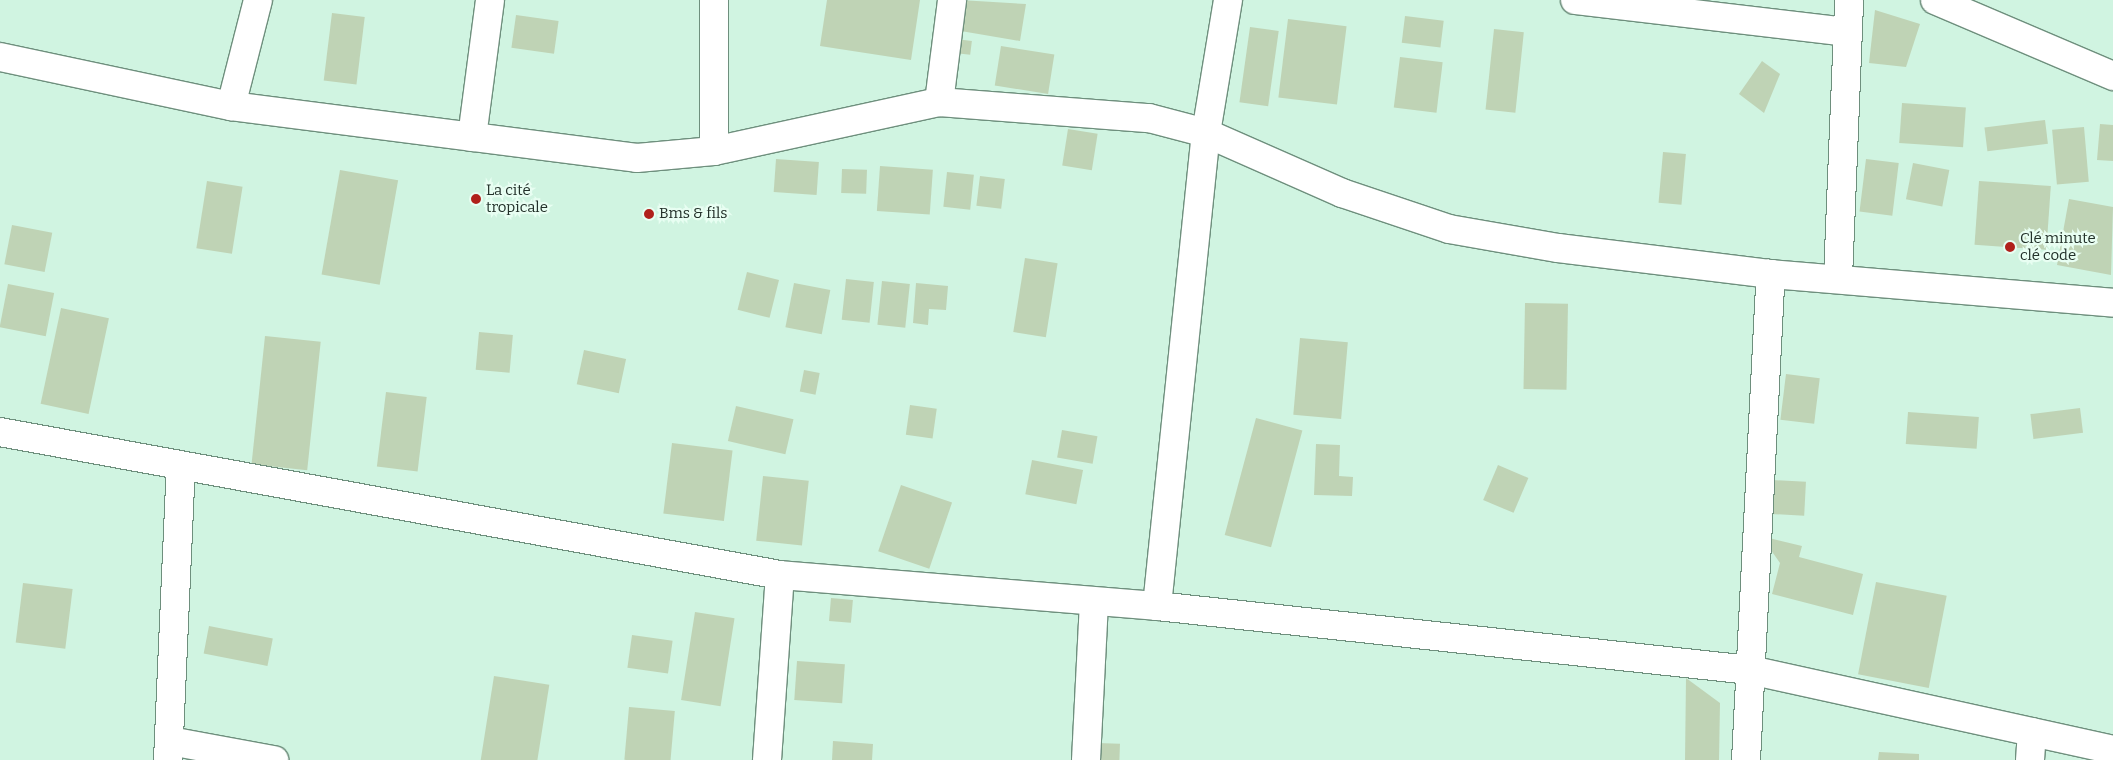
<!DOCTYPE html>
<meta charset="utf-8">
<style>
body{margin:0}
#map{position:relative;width:2113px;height:760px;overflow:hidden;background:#d0f4e1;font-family:Bitter,serif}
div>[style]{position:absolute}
.building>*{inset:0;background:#bfd3b5;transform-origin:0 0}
.roads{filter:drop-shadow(1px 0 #6e8f7d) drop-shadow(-1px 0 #6e8f7d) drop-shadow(0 1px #6e8f7d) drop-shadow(0 -1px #6e8f7d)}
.minor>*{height:28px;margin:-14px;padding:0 14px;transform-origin:14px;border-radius:14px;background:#fff}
.dots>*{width:14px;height:14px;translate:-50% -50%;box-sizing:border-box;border:2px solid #e8fef2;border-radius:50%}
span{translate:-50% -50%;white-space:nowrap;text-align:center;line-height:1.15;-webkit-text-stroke:4.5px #e8fef2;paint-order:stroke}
.poi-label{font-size:15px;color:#223029}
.left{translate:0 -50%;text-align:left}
</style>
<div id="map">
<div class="building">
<div style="clip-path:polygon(827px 0,920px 0,911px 60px,820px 46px)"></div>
<div style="clip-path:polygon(960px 0,1026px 4px,1020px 41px,955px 30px)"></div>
<div style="clip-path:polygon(1875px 10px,1920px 24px,1906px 67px,1869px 63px)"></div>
<div style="left:332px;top:13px;width:33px;height:68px;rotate:7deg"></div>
<div style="left:516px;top:15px;width:43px;height:33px;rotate:8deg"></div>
<div style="left:1405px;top:16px;width:39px;height:27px;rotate:7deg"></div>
<div style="left:1288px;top:19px;width:59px;height:79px;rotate:7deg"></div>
<div style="left:1250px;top:27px;width:29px;height:76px;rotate:8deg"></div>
<div style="left:1494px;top:29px;width:30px;height:81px;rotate:6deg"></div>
<div style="left:956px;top:39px;width:16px;height:14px;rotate:7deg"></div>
<div style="left:1001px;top:46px;width:54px;height:40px;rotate:9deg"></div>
<div style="left:1400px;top:57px;width:43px;height:51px;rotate:7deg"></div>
<div style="clip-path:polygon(1762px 61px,1780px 74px,1764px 113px,1739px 94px)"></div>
<div style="left:1902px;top:103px;width:64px;height:40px;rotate:4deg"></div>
<div style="left:2045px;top:120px;width:24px;height:61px;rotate:83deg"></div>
<div style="clip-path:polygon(2100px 124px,2113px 125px,2113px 161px,2097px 160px)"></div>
<div style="left:2084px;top:127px;width:55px;height:32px;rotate:85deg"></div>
<div style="left:1068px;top:129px;width:30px;height:37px;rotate:9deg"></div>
<div style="left:1663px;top:152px;width:23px;height:51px;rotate:5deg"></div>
<div style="left:776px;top:159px;width:43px;height:33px;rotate:4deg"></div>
<div style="left:1866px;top:159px;width:33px;height:53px;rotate:7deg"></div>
<div style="left:1913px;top:163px;width:37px;height:37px;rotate:11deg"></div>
<div style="left:880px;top:166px;width:53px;height:45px;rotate:4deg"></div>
<div style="left:842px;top:169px;width:25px;height:24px;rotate:2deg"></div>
<div style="left:340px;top:170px;width:59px;height:106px;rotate:10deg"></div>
<div style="left:947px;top:172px;width:27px;height:35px;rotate:6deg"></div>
<div style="left:980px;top:176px;width:25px;height:30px;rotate:7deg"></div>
<div style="left:207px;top:181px;width:36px;height:68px;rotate:9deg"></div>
<div style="left:1979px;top:181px;width:72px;height:64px;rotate:4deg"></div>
<div style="clip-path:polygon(2069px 199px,2113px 207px,2111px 275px,2057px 265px)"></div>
<div style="left:12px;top:225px;width:41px;height:40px;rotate:11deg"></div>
<div style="left:1025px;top:258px;width:33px;height:75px;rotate:9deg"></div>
<div style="left:747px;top:272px;width:33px;height:39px;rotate:14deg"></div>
<div style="left:846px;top:279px;width:28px;height:41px;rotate:6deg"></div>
<div style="left:882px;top:281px;width:28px;height:44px;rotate:6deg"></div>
<div style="left:794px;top:283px;width:37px;height:45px;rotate:11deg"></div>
<div style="clip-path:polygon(916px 283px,948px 286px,946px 310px,929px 309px,928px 325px,913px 323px)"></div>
<div style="left:8px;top:284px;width:47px;height:44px;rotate:11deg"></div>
<div style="left:1525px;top:303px;width:43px;height:86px;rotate:1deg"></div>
<div style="left:61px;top:308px;width:49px;height:98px;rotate:12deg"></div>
<div style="left:479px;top:332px;width:34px;height:38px;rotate:5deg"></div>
<div style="left:265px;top:336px;width:56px;height:129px;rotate:6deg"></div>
<div style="left:1300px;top:338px;width:48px;height:77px;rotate:5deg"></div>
<div style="left:584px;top:350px;width:43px;height:35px;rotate:12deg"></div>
<div style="left:804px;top:370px;width:16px;height:22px;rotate:11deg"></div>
<div style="left:1786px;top:374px;width:34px;height:46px;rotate:7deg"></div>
<div style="left:386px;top:392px;width:41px;height:75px;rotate:7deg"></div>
<div style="left:910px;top:405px;width:27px;height:30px;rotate:8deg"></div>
<div style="left:736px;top:406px;width:59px;height:36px;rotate:13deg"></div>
<div style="left:2080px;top:408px;width:25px;height:50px;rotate:83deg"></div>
<div style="left:1908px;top:412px;width:71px;height:32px;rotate:4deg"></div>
<div style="left:1256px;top:418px;width:48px;height:121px;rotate:15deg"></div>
<div style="left:1062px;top:430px;width:36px;height:28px;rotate:10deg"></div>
<div style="left:672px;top:443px;width:61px;height:71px;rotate:7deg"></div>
<div style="clip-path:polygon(1316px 444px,1340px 445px,1339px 476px,1353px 477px,1352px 496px,1314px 495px)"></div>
<div style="left:1032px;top:460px;width:52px;height:35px;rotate:11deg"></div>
<div style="left:1498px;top:465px;width:33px;height:38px;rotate:23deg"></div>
<div style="left:763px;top:476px;width:46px;height:65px;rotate:6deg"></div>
<div style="left:1772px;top:480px;width:34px;height:34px;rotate:3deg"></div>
<div style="left:901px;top:485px;width:54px;height:70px;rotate:19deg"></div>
<div style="clip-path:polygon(1761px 536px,1802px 546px,1799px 557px,1863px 574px,1853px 615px,1772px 594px,1780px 563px)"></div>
<div style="left:1876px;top:582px;width:72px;height:94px;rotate:11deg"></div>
<div style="left:23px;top:583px;width:50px;height:60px;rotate:7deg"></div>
<div style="left:831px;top:598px;width:22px;height:23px;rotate:5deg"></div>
<div style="left:695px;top:612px;width:40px;height:89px;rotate:9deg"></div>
<div style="left:209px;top:626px;width:65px;height:28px;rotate:11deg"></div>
<div style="left:632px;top:635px;width:41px;height:33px;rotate:8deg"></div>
<div style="left:797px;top:661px;width:48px;height:39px;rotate:4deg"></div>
<div style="left:494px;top:676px;width:56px;height:85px;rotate:9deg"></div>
<div style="clip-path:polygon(1686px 678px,1720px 703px,1719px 760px,1685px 760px)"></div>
<div style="left:629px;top:707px;width:46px;height:53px;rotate:5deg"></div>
<div style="clip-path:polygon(833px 741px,873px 744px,872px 760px,832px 760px)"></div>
<div style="left:1097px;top:743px;width:23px;height:17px;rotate:2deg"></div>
<div style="clip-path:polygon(1879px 752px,1919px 754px,1919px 760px,1878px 760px)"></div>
</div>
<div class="roads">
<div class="minor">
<div style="left:714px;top:0;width:151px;rotate:90deg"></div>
<div style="left:1575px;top:0;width:274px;rotate:6.7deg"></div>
<div style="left:1935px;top:0;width:194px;rotate:23.1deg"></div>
<div style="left:0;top:57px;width:236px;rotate:12deg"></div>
<div style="left:231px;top:106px;width:409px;rotate:7.3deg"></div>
<div style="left:637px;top:158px;width:77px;rotate:-5.2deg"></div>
<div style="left:714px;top:151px;width:230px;rotate:-12.3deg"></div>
<div style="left:939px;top:102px;width:211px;rotate:4.4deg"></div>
<div style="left:1149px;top:118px;width:59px;rotate:14.7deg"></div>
<div style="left:1206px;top:133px;width:149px;rotate:23.8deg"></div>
<div style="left:1342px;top:193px;width:113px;rotate:18.6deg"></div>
<div style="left:1449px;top:229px;width:111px;rotate:9.9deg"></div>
<div style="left:1558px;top:248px;width:215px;rotate:7deg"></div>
<div style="left:1771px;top:274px;width:343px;rotate:4.8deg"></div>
<div style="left:939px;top:102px;width:103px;rotate:-82.7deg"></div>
<div style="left:231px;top:106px;width:109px;rotate:-75.7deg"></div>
<div style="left:472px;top:137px;width:138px;rotate:-82.5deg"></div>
<div style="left:1838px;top:278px;width:278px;rotate:-87.7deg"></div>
<div style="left:0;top:432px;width:793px;rotate:10.39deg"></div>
<div style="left:780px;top:575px;width:378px;rotate:4.7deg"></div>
<div style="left:1157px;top:606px;width:596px;rotate:6.16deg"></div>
<div style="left:1750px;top:670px;width:372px;rotate:12.4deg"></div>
<div style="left:1157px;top:606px;width:476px;rotate:-84.1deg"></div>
<div style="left:1206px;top:133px;width:135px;rotate:-80.6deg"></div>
<div style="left:170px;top:741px;width:106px;rotate:10.4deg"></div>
<div style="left:168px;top:760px;width:293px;rotate:-87.5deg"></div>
<div style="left:767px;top:760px;width:185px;rotate:-86deg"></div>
<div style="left:1086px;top:760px;width:158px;rotate:-87.1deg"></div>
<div style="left:1746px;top:760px;width:487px;rotate:-87.1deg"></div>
<div style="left:2030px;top:760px;width:28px;rotate:-86deg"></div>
</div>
</div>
<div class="dots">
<div style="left:476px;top:199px;background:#b0201b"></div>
<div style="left:649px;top:214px;background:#b0201b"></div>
<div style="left:2010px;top:247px;background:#b0201b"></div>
</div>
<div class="poi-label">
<span class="left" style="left:486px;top:199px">La cité<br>tropicale</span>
<span class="left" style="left:659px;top:214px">Bms &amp; fils</span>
<span class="left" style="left:2020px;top:247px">Clé minute<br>clé code</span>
</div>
</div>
